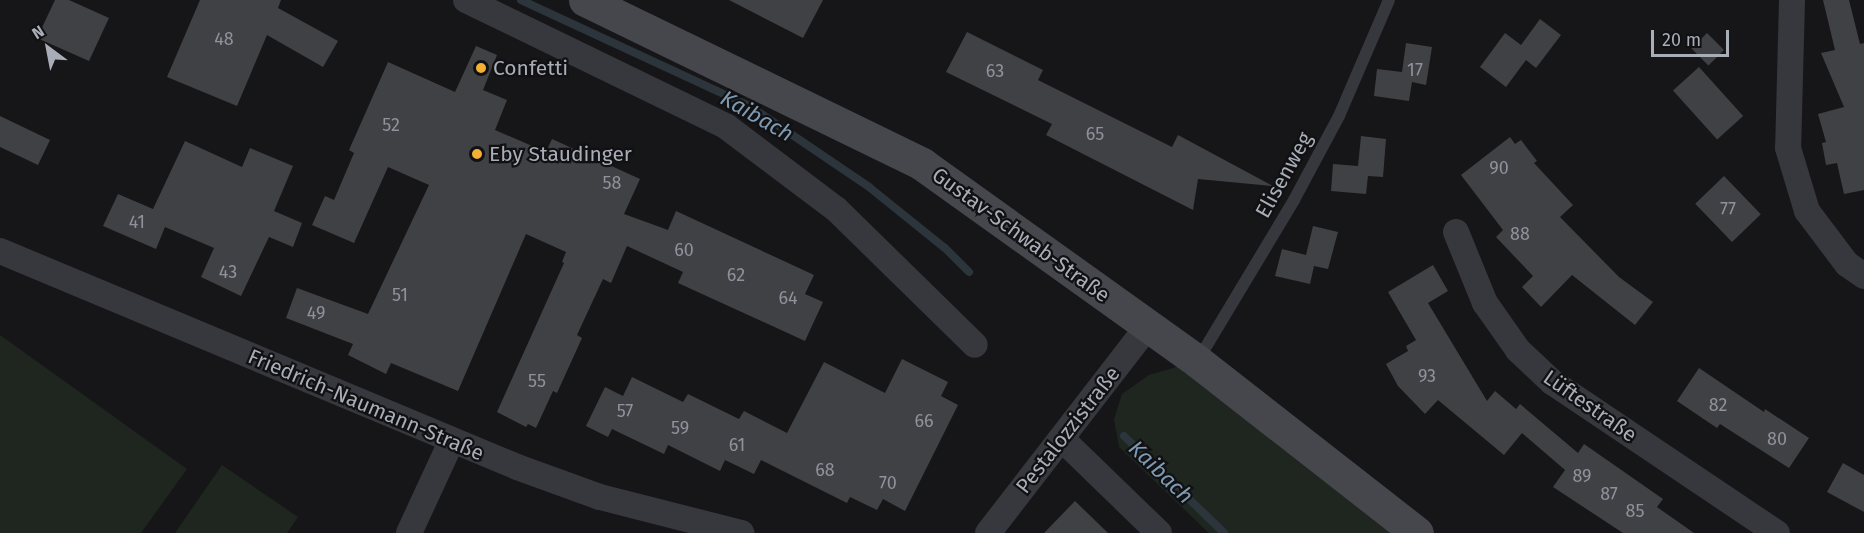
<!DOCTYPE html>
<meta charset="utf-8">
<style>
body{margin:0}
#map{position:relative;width:1864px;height:533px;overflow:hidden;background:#161618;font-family:"Fira Sans",sans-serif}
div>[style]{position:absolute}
.green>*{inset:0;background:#1e261f}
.stream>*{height:8px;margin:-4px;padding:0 4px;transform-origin:4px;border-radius:4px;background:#2c353c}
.building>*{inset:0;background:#404145;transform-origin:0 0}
.lane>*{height:12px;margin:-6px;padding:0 6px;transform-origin:6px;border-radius:6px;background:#37383d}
.street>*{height:26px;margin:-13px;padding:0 13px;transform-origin:13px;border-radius:13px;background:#37383d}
.secondary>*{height:33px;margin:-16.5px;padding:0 16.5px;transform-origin:16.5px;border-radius:16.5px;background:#45474d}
.dots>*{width:16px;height:16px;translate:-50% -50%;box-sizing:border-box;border:3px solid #111113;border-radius:50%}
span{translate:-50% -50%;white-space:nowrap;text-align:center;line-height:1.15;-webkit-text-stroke:4.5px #111113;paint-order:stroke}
.number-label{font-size:18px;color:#8e929b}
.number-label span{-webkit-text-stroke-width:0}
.poi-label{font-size:21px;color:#a8adb8}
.left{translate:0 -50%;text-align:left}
.street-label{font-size:21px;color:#a8adb8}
.water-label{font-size:22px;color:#7f9bb3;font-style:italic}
.north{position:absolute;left:18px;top:18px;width:60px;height:60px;-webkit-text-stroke:4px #111113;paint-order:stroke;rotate:328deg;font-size:16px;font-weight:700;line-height:24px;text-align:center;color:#a8adb8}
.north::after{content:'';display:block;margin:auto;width:21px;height:27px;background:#a8adb8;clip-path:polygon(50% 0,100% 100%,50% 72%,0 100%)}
.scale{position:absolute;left:1651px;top:30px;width:78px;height:27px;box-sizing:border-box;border:3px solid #a8adb8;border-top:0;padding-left:8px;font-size:18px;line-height:21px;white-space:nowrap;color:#a8adb8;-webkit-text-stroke:4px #111113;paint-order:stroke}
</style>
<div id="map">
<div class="green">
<div style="clip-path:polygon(0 335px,187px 469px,141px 533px,0 533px)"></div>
<div style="clip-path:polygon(1180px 366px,1395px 533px,1209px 533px,1119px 447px,1114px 419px,1122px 394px,1149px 375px)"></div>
<div style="clip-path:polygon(222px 465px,298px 517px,287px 533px,175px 533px)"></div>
</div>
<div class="stream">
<div style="left:521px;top:0;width:254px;rotate:24.9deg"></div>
<div style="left:751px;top:107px;width:143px;rotate:34.1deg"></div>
<div style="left:869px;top:187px;width:97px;rotate:38.8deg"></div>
<div style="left:945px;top:248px;width:34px;rotate:45deg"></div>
<div style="left:1124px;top:436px;width:139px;rotate:44.1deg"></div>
</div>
<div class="building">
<div style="clip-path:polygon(55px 0,69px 0,109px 18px,89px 61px,37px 38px)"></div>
<div style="clip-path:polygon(200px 0,281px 0,278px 8px,338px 41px,323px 67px,267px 35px,237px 106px,167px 77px)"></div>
<div style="clip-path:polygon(729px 0,823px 0,803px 38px)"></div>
<div style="clip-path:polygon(1823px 0,1849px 0,1860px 44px,1864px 43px,1864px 190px,1844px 194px,1837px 163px,1826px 165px,1822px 143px,1826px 142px,1818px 114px,1844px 107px,1821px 53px,1835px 50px)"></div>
<div style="clip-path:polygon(1540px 19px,1561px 35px,1536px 68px,1526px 60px,1506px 87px,1480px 67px,1505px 33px,1521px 45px)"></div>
<div style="clip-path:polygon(967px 32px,1043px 70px,1038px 80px,1172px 147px,1178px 135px,1273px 186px,1198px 179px,1193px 210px,1046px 135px,1052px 124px,946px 72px)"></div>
<div style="left:1707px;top:33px;width:24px;height:22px;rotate:45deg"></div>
<div style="clip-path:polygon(1406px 43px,1432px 47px,1426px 85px,1412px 82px,1409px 101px,1374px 96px,1377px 69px,1402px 72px)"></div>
<div style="clip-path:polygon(476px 46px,497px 55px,483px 90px,507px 100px,495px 130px,546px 152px,552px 139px,640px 179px,624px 214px,668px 230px,676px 211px,814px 275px,805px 294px,823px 302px,805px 341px,678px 283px,683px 272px,627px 246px,611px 283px,603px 279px,577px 335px,582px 338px,557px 393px,553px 391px,536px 428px,528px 424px,526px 427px,497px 412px,564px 263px,562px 262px,566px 252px,526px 234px,458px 391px,391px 363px,386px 374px,348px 355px,353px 344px,286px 318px,297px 288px,368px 314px,429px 185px,388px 167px,354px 243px,312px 225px,325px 196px,334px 200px,354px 153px,349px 150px,388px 62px,455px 92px)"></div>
<div style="left:1699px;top:67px;width:66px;height:35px;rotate:48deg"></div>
<div style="clip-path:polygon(0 116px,50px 140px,38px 165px,0 147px)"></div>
<div style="clip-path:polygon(1361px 136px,1386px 139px,1383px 177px,1368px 176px,1366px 194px,1331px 191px,1333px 164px,1358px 166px)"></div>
<div style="clip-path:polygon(1510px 137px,1515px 144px,1521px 140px,1537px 161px,1534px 163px,1573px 205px,1560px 217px,1619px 277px,1653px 302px,1635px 325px,1572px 275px,1541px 307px,1522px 287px,1533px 276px,1496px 237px,1503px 230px,1461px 175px)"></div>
<div style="clip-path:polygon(185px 141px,242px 167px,250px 148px,293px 166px,274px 211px,302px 223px,293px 247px,269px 237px,241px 296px,201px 277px,214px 248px,165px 227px,156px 249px,103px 226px,118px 194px,153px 209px)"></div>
<div style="left:1724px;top:176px;width:53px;height:40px;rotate:46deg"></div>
<div style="clip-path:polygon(1313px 226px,1338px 232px,1328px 269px,1314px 266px,1310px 284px,1275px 276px,1282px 249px,1306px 255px)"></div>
<div style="clip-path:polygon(1433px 265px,1448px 291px,1428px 303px,1487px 401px,1495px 391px,1516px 409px,1520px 404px,1578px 453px,1584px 444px,1663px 499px,1657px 507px,1694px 533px,1623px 533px,1553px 487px,1565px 470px,1522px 433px,1504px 455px,1438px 400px,1425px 414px,1398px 386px,1386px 364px,1408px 351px,1406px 346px,1416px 340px,1388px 292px)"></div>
<div style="clip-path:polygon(902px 359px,948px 382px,941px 396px,958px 405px,905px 511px,883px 499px,877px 510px,850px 497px,847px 503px,761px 460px,754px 474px,725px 460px,720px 471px,668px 445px,664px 454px,612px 429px,608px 437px,586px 426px,605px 387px,623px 396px,632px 377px,683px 402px,688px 394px,739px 419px,744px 411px,787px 433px,824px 362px,885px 393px)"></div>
<div style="clip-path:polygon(1699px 368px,1764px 412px,1765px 409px,1809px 438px,1789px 468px,1720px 424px,1717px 428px,1677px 401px)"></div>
<div style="clip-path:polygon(1843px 463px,1864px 475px,1864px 512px,1827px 492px)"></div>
<div style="clip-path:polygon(1075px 501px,1108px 533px,1044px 533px)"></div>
</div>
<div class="lane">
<div style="left:1198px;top:360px;width:187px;rotate:-59deg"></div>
<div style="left:1294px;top:200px;width:95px;rotate:-61.8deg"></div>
<div style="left:1339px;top:116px;width:126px;rotate:-66.7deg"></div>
</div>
<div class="street">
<div style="left:466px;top:0;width:290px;rotate:25.9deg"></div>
<div style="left:727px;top:127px;width:136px;rotate:37deg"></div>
<div style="left:836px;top:209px;width:194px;rotate:44.4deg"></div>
<div style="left:1792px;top:0;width:148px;rotate:91.5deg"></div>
<div style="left:1788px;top:148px;width:66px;rotate:73.2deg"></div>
<div style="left:1807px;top:211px;width:66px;rotate:53deg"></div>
<div style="left:1847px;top:264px;width:21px;rotate:35deg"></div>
<div style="left:1456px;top:232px;width:77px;rotate:67.8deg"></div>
<div style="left:1485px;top:303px;width:57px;rotate:54.9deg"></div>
<div style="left:1518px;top:350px;width:47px;rotate:43.3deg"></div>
<div style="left:1552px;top:382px;width:271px;rotate:33.9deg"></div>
<div style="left:0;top:251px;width:560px;rotate:22.67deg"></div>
<div style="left:517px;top:467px;width:88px;rotate:19.9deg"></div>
<div style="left:600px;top:497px;width:146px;rotate:14.3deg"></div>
<div style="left:1062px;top:439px;width:135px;rotate:44.1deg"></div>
<div style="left:409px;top:533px;width:102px;rotate:-65.2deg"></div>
<div style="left:988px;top:533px;width:262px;rotate:-52.3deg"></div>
</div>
<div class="secondary">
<div style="left:585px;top:0;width:375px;rotate:25.9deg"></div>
<div style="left:922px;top:164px;width:338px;rotate:35.6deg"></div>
<div style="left:1197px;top:361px;width:279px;rotate:38deg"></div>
</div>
<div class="dots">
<div style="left:481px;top:68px;background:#f2b134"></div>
<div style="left:477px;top:154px;background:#f2b134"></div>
</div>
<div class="number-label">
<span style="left:224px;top:39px">48</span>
<span style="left:1415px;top:70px">17</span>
<span style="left:995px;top:71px">63</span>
<span style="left:391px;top:125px">52</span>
<span style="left:1095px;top:134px">65</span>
<span style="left:1499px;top:168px">90</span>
<span style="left:612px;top:183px">58</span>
<span style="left:1728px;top:209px">77</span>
<span style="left:137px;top:222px">41</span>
<span style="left:1520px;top:234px">88</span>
<span style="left:684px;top:250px">60</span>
<span style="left:228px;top:272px">43</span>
<span style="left:736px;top:275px">62</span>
<span style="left:400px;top:295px">51</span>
<span style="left:788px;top:298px">64</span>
<span style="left:316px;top:313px">49</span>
<span style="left:1427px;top:376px">93</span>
<span style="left:537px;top:381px">55</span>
<span style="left:1718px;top:405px">82</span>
<span style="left:625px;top:411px">57</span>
<span style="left:924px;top:421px">66</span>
<span style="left:680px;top:428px">59</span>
<span style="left:1777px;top:439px">80</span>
<span style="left:737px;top:445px">61</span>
<span style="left:825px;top:470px">68</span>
<span style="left:1582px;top:476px">89</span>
<span style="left:888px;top:483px">70</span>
<span style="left:1609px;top:494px">87</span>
<span style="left:1635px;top:511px">85</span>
</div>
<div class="poi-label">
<span class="left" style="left:493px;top:68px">Confetti</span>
<span class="left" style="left:489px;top:154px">Eby Staudinger</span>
</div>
<div class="street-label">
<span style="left:1284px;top:175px;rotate:-61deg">Elisenweg</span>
<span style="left:1021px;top:235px;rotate:36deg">Gustav-Schwab-Straße</span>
<span style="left:366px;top:405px;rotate:23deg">Friedrich-Naumann-Straße</span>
<span style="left:1590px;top:406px;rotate:35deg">Lüftestraße</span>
<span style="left:1068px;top:430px;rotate:-52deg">Pestalozzistraße</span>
</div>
<div class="water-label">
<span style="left:757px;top:116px;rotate:30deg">Kaibach</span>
<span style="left:1161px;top:472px;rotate:44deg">Kaibach</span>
</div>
<div class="north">N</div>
<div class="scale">20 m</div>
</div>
